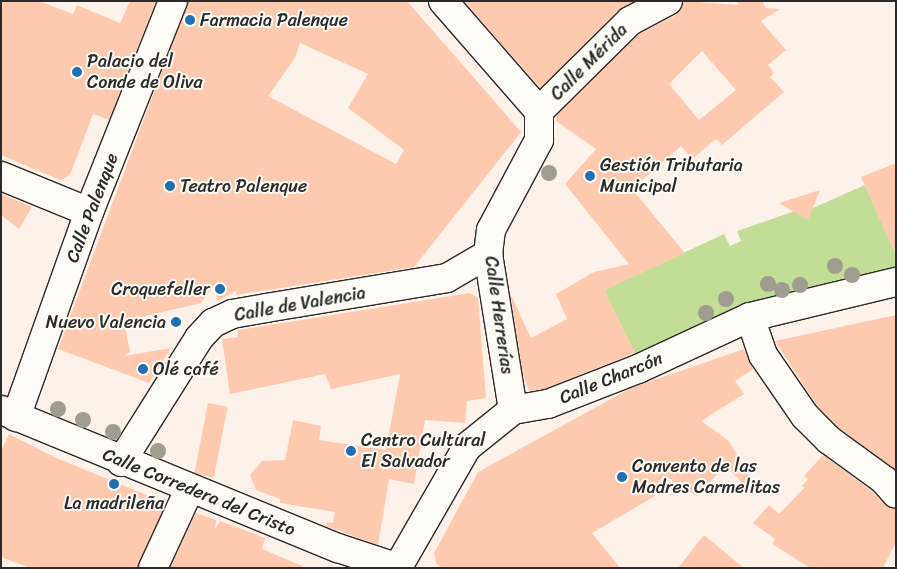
<!DOCTYPE html>
<meta charset="utf-8">
<style>
body{margin:0}
#map{position:relative;width:897px;height:569px;overflow:hidden;background:#fdf2e9;font-family:Sriracha,sans-serif}
div>[style]{position:absolute}
.green>*{inset:0;background:#c2dd95}
.building>*{inset:0;background:#fecaaf;transform-origin:0 0}
.roads{filter:drop-shadow(1px 0 #2b2b2b) drop-shadow(-1px 0 #2b2b2b) drop-shadow(0 1px #2b2b2b) drop-shadow(0 -1px #2b2b2b)}
.minor>*{height:28px;margin:-14px;padding:0 14px;transform-origin:14px;border-radius:14px;background:#fdfcf7}
.trees>*{width:16px;height:16px;margin:-8px;border-radius:50%;background:#9e9d8f}
.dots>*{width:14px;height:14px;translate:-50% -50%;box-sizing:border-box;border:2px solid #fdfcf7;border-radius:50%}
span{translate:-50% -50%;white-space:nowrap;text-align:center;line-height:1.15;-webkit-text-stroke:4px #fdfcf7;paint-order:stroke}
.poi-label{font-size:18px;color:#2b2b2b}
.left{translate:0 -50%;text-align:left}
.right{translate:-100% -50%;text-align:right}
.street-label{font-size:18px;color:#2b2b2b}
.frame{position:absolute;inset:0;border:2px solid #2b2b2b;pointer-events:none}
</style>
<div id="map">
<div class="green">
<div style="clip-path:polygon(865px 185px,896px 255px,896px 277px,638px 360px,604px 290px,724px 234px,730px 246px,741px 241px,737px 231px,795px 211px,809px 215px,813px 208px)"></div>
</div>
<div class="building">
<div style="clip-path:polygon(1px 1px,39px 1px,73px 14px,77px 5px,120px 23px,130px 1px,156px 1px,109px 120px,93px 114px,70px 175px,60px 180px,1px 155px)"></div>
<div style="clip-path:polygon(evenodd,188px 1px,407px 1px,521px 132px,414px 267px,236px 295px,236px 291px,217px 301px,215px 284px,201px 303px,124px 321px,130px 352px,124px 356px,171px 348px,149px 383px,58px 349px,188px 1px,300px 43px,368px 74px,348px 108px,404px 150px,396px 164px,268px 96px,295px 58px,300px 43px)"></div>
<div style="clip-path:polygon(464px 1px,634px 1px,619px 10px,540px 88px)"></div>
<div style="clip-path:polygon(evenodd,684px 1px,739px 5px,736px 1px,762px 1px,766px 8px,780px 9px,761px 21px,786px 50px,768px 65px,774px 73px,770px 77px,784px 92px,722px 145px,716px 139px,692px 159px,681px 146px,632px 189px,685px 253px,604px 290px,635px 353px,544px 389px,529px 391px,523px 374px,510px 293px,531px 338px,567px 319px,556px 294px,594px 272px,629px 264px,565px 184px,596px 149px,556px 121px,556px 116px,639px 34px,676px 15px,684px 1px,702px 51px,736px 90px,699px 120px,669px 84px,702px 51px)"></div>
<div style="clip-path:polygon(896px 163px,896px 255px,861px 177px)"></div>
<div style="clip-path:polygon(820px 190px,808px 220px,779px 203px)"></div>
<div style="clip-path:polygon(1px 194px,32px 207px,19px 229px,1px 215px)"></div>
<div style="clip-path:polygon(470px 293px,478px 298px,486px 398px,467px 401px,465px 423px,425px 420px,414px 484px,389px 479px,378px 545px,326px 526px,327px 522px,333px 523px,335px 512px,280px 503px,280px 499px,256px 490px,250px 475px,262px 461px,285px 460px,293px 420px,321px 426px,319px 440px,386px 450px,400px 374px,331px 389px,325px 374px,230px 394px,222px 339px,238px 337px,238px 330px)"></div>
<div style="clip-path:polygon(896px 315px,896px 470px,839px 428px,817px 406px,775px 341px)"></div>
<div style="clip-path:polygon(744px 349px,753px 369px,735px 381px,744px 394px,701px 421px,729px 441px,757px 490px,753px 493px,725px 466px,697px 496px,664px 475px,651px 493px,655px 496px,592px 533px,620px 568px,442px 568px,436px 563px,434px 553px,478px 472px,631px 388px)"></div>
<div style="left:208px;top:403px;width:20px;height:72px;rotate:11deg"></div>
<div style="clip-path:polygon(9px 434px,54px 457px,166px 503px,138px 568px,30px 568px,1px 557px,1px 451px)"></div>
<div style="clip-path:polygon(823px 455px,873px 492px,884px 504px,896px 509px,896px 542px,883px 568px,810px 568px,772px 544px,775px 539px,753px 523px,769px 505px,779px 514px,804px 488px,802px 486px,808px 479px,804px 476px)"></div>
<div style="clip-path:polygon(196px 513px,216px 520px,215px 529px,220px 521px,265px 538px,262px 549px,307px 568px,170px 568px)"></div>
<div style="clip-path:polygon(704px 535px,744px 568px,678px 568px)"></div>
</div>
<div class="roads">
<div class="minor">
<div style="left:443px;top:1px;width:146px;rotate:48.9deg"></div>
<div style="left:539px;top:111px;width:128px;rotate:-44.7deg"></div>
<div style="left:630px;top:21px;width:43px;rotate:-27.8deg"></div>
<div style="left:1px;top:176px;width:95px;rotate:22.2deg"></div>
<div style="left:750px;top:317px;width:40px;rotate:71.1deg"></div>
<div style="left:763px;top:355px;width:74px;rotate:55.5deg"></div>
<div style="left:805px;top:416px;width:34px;rotate:45deg"></div>
<div style="left:829px;top:440px;width:68px;rotate:36deg"></div>
<div style="left:884px;top:480px;width:18px;rotate:49deg"></div>
<div style="left:1px;top:410px;width:364px;rotate:22.3deg"></div>
<div style="left:338px;top:548px;width:64px;rotate:18.2deg"></div>
<div style="left:513px;top:410px;width:158px;rotate:-99.1deg"></div>
<div style="left:488px;top:254px;width:24px;rotate:-83deg"></div>
<div style="left:491px;top:230px;width:102px;rotate:-61.9deg"></div>
<div style="left:539px;top:140px;width:29px;rotate:-90deg"></div>
<div style="left:16px;top:417px;width:218px;rotate:-70.4deg"></div>
<div style="left:89px;top:212px;width:227px;rotate:-68.3deg"></div>
<div style="left:121px;top:462px;width:146px;rotate:-57.8deg"></div>
<div style="left:199px;top:338px;width:21px;rotate:-47deg"></div>
<div style="left:213px;top:323px;width:21px;rotate:-25deg"></div>
<div style="left:232px;top:314px;width:35px;rotate:-10deg"></div>
<div style="left:266px;top:308px;width:183px;rotate:-9.4deg"></div>
<div style="left:447px;top:278px;width:48px;rotate:-30.3deg"></div>
<div style="left:398px;top:567px;width:138px;rotate:-60.1deg"></div>
<div style="left:467px;top:447px;width:59px;rotate:-38.8deg"></div>
<div style="left:513px;top:410px;width:36px;rotate:-10deg"></div>
<div style="left:548px;top:404px;width:97px;rotate:-21.3deg"></div>
<div style="left:638px;top:369px;width:123px;rotate:-24.9deg"></div>
<div style="left:750px;top:317px;width:150px;rotate:-13.5deg"></div>
<div style="left:153px;top:568px;width:88px;rotate:-65.2deg"></div>
</div>
</div>
<div class="trees">
<div style="left:549px;top:173px"></div>
<div style="left:835px;top:266px"></div>
<div style="left:852px;top:275px"></div>
<div style="left:768px;top:284px"></div>
<div style="left:800px;top:285px"></div>
<div style="left:782px;top:290px"></div>
<div style="left:726px;top:299px"></div>
<div style="left:706px;top:313px"></div>
<div style="left:58px;top:409px"></div>
<div style="left:83px;top:420px"></div>
<div style="left:113px;top:432px"></div>
<div style="left:158px;top:451px"></div>
</div>
<div class="dots">
<div style="left:190px;top:20px;background:#1f6fb2"></div>
<div style="left:77px;top:72px;background:#1f6fb2"></div>
<div style="left:590px;top:176px;background:#1f6fb2"></div>
<div style="left:170px;top:186px;background:#1f6fb2"></div>
<div style="left:220px;top:289px;background:#1f6fb2"></div>
<div style="left:176px;top:322px;background:#1f6fb2"></div>
<div style="left:143px;top:369px;background:#1f6fb2"></div>
<div style="left:351px;top:451px;background:#1f6fb2"></div>
<div style="left:622px;top:477px;background:#1f6fb2"></div>
<div style="left:114px;top:484px;background:#1f6fb2"></div>
</div>
<div class="poi-label">
<span class="left" style="left:200px;top:20px">Farmacia Palenque</span>
<span class="left" style="left:87px;top:72px">Palacio del<br>Conde de Oliva</span>
<span class="left" style="left:600px;top:176px">Gestión Tributaria<br>Municipal</span>
<span class="left" style="left:180px;top:186px">Teatro Palenque</span>
<span class="right" style="left:210px;top:289px">Croquefeller</span>
<span class="right" style="left:166px;top:322px">Nuevo Valencia</span>
<span class="left" style="left:153px;top:369px">Olé café</span>
<span class="left" style="left:361px;top:451px">Centro Cultural<br>El Salvador</span>
<span class="left" style="left:632px;top:477px">Convento de las<br>Madres Carmelitas</span>
<span style="left:114px;top:503px">La madrileña</span>
</div>
<div class="street-label">
<span style="left:589px;top:62px;rotate:-45deg">Calle Mérida</span>
<span style="left:92px;top:208px;rotate:-69deg">Calle Palenque</span>
<span style="left:300px;top:304px;rotate:-10deg">Calle de Valencia</span>
<span style="left:499px;top:315px;rotate:82deg">Calle Herrerías</span>
<span style="left:611px;top:378px;rotate:-22deg">Calle Charcón</span>
<span style="left:199px;top:492px;rotate:22deg">Calle Corredera del Cristo</span>
</div>
<div class="frame"></div>
</div>
